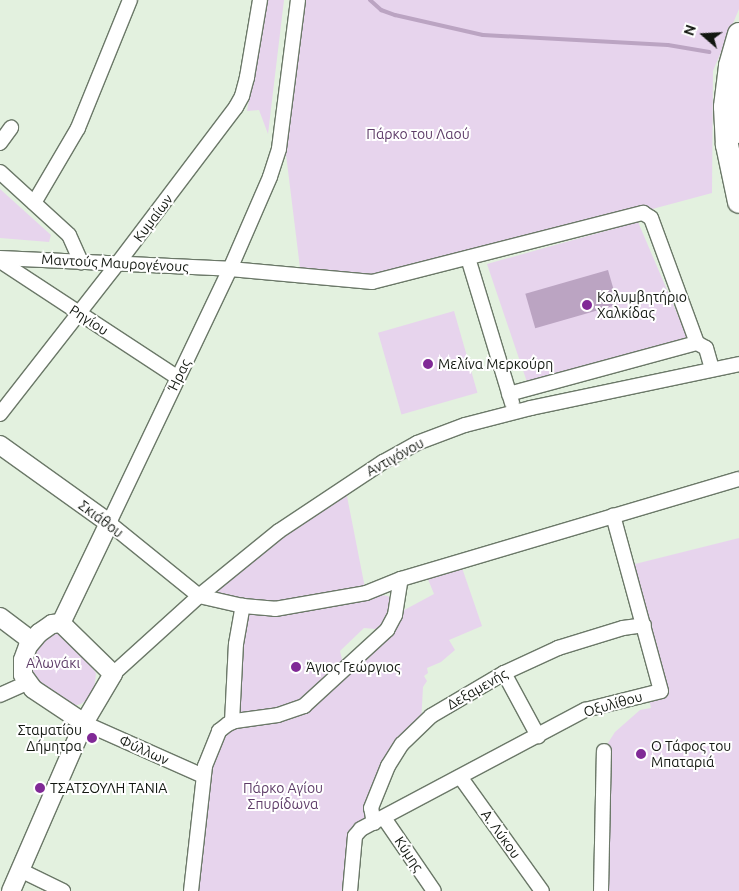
<!DOCTYPE html>
<meta charset="utf-8">
<style>
body{margin:0}
#map{position:relative;width:739px;height:891px;overflow:hidden;background:#e3f1df;font-family:Ubuntu,sans-serif}
div>[style]{position:absolute}
.green>*{inset:0;background:#e7d4ed;transform-origin:0 0}
.water>*{inset:0;background:#bba4c2;transform-origin:0 0}
.stream>*{height:4px;margin:-2px;padding:0 2px;transform-origin:2px;border-radius:2px;background:#bba4c2}
.roads{filter:drop-shadow(1px 0 #6b7868) drop-shadow(-1px 0 #6b7868) drop-shadow(0 1px #6b7868) drop-shadow(0 -1px #6b7868)}
.minor>*{height:14px;margin:-7px;padding:0 7px;transform-origin:7px;border-radius:7px;background:#fff}
.tertiary>*{height:18px;margin:-9px;padding:0 9px;transform-origin:9px;border-radius:9px;background:#fff}
.primary>*{height:22px;margin:-11px;padding:0 11px;transform-origin:11px;border-radius:11px;background:#fff}
.dots>*{width:14px;height:14px;translate:-50% -50%;box-sizing:border-box;border:2px solid #fff;border-radius:50%}
span{translate:-50% -50%;white-space:nowrap;text-align:center;line-height:1.15;-webkit-text-stroke:4px #fff;paint-order:stroke}
.park-label{font-size:14px;color:#5e3c68}
.street-label{font-size:14px;color:#121710}
.poi-label{font-size:14px;color:#121710}
.left{translate:0 -50%;text-align:left}
.right{translate:-100% -50%;text-align:right}
.north{position:absolute;left:679px;top:10px;width:50px;height:50px;-webkit-text-stroke:4px #fff;paint-order:stroke;rotate:289deg;font-size:14px;font-weight:700;line-height:20px;text-align:center;color:#121710}
.north::after{content:'';display:block;margin:auto;width:18px;height:22px;background:#121710;clip-path:polygon(50% 0,100% 100%,50% 72%,0 100%)}
</style>
<div id="map">
<div class="green">
<div style="clip-path:polygon(267px 0,284px 0,268px 134px,259px 110px,247px 111px)"></div>
<div style="clip-path:polygon(298px 0,739px 0,739px 9px,713px 71px,712px 193px,403px 276px,301px 276px,282px 122px)"></div>
<div style="clip-path:polygon(0 189px,51px 235px,49px 242px,0 238px)"></div>
<div style="clip-path:polygon(638px 222px,691px 346px,528px 385px,487px 264px)"></div>
<div style="left:454px;top:311px;width:85px;height:79px;rotate:74deg"></div>
<div style="clip-path:polygon(evenodd,345px 486px,366px 593px,388px 596px,394px 603px,395px 615px,434px 594px,425px 572px,460px 562px,482px 626px,449px 640px,455px 650px,441px 662px,427px 668px,428px 673px,424px 676px,427px 681px,423px 687px,421px 724px,371px 807px,374px 823px,361px 829px,350px 891px,191px 891px,202px 785px,228px 724px,243px 606px,199px 596px,345px 486px,364px 628px,387px 630px,344px 668px,340px 651px,364px 628px)"></div>
<div style="clip-path:polygon(739px 538px,739px 891px,601px 891px,606px 746px,615px 732px,640px 710px,651px 708px,648px 694px,660px 691px,627px 566px)"></div>
<div style="clip-path:polygon(49px 629px,66px 634px,96px 673px,94px 691px,89px 698px,81px 704px,73px 706px,35px 684px,25px 667px)"></div>
</div>
<div class="water">
<div style="left:608px;top:270px;width:36px;height:86px;rotate:74deg"></div>
</div>
<div class="stream">
<div style="left:370px;top:0;width:15px;rotate:42deg"></div>
<div style="left:381px;top:10px;width:15px;rotate:20deg"></div>
<div style="left:395px;top:15px;width:90px;rotate:12.8deg"></div>
<div style="left:483px;top:35px;width:185px;rotate:3.1deg"></div>
<div style="left:668px;top:45px;width:42px;rotate:9.7deg"></div>
</div>
<div class="roads">
<div class="minor">
<div style="left:298px;top:0;width:150px;rotate:97.3deg"></div>
<div style="left:279px;top:149px;width:29px;rotate:108deg"></div>
<div style="left:270px;top:177px;width:100px;rotate:113.5deg"></div>
<div style="left:230px;top:269px;width:281px;rotate:115.5deg"></div>
<div style="left:109px;top:523px;width:116px;rotate:39deg"></div>
<div style="left:199px;top:596px;width:45px;rotate:12.8deg"></div>
<div style="left:243px;top:606px;width:32px;rotate:5deg"></div>
<div style="left:275px;top:609px;width:92px;rotate:-10deg"></div>
<div style="left:366px;top:593px;width:38px;rotate:-22deg"></div>
<div style="left:401px;top:579px;width:352px;rotate:-16.5deg"></div>
<div style="left:739px;top:84px;width:21px;rotate:95deg"></div>
<div style="left:737px;top:105px;width:31px;rotate:86deg"></div>
<div style="left:0;top:143px;width:19px;rotate:-54deg"></div>
<div style="left:0;top:172px;width:93px;rotate:42.4deg"></div>
<div style="left:69px;top:235px;width:30px;rotate:66deg"></div>
<div style="left:34px;top:203px;width:87px;rotate:-59.6deg"></div>
<div style="left:78px;top:128px;width:138px;rotate:-67.9deg"></div>
<div style="left:0;top:258px;width:230px;rotate:2.7deg"></div>
<div style="left:230px;top:269px;width:143px;rotate:5.2deg"></div>
<div style="left:372px;top:282px;width:280px;rotate:-14.3deg"></div>
<div style="left:643px;top:213px;width:9px;rotate:32deg"></div>
<div style="left:651px;top:218px;width:133px;rotate:69.8deg"></div>
<div style="left:697px;top:343px;width:10px;rotate:29deg"></div>
<div style="left:706px;top:348px;width:22px;rotate:74deg"></div>
<div style="left:468px;top:258px;width:152px;rotate:73.1deg"></div>
<div style="left:0;top:261px;width:213px;rotate:33.3deg"></div>
<div style="left:509px;top:394px;width:195px;rotate:-15.2deg"></div>
<div style="left:0;top:414px;width:192px;rotate:-52deg"></div>
<div style="left:118px;top:263px;width:196px;rotate:-52.9deg"></div>
<div style="left:236px;top:107px;width:13px;rotate:-61deg"></div>
<div style="left:242px;top:96px;width:20px;rotate:-75deg"></div>
<div style="left:247px;top:77px;width:78px;rotate:-80.4deg"></div>
<div style="left:504px;top:673px;width:72px;rotate:61.6deg"></div>
<div style="left:113px;top:674px;width:116px;rotate:-42.2deg"></div>
<div style="left:199px;top:596px;width:103px;rotate:-39.1deg"></div>
<div style="left:279px;top:531px;width:125px;rotate:-33.6deg"></div>
<div style="left:383px;top:462px;width:39px;rotate:-29deg"></div>
<div style="left:417px;top:443px;width:51px;rotate:-20.6deg"></div>
<div style="left:465px;top:425px;width:68px;rotate:-14.4deg"></div>
<div style="left:531px;top:408px;width:213px;rotate:-11.9deg"></div>
<div style="left:0;top:695px;width:30px;rotate:-24deg"></div>
<div style="left:232px;top:722px;width:78px;rotate:-87.1deg"></div>
<div style="left:236px;top:644px;width:39px;rotate:-80deg"></div>
<div style="left:84px;top:723px;width:130px;rotate:24deg"></div>
<div style="left:461px;top:778px;width:139px;rotate:54.4deg"></div>
<div style="left:384px;top:818px;width:88px;rotate:55.6deg"></div>
<div style="left:374px;top:823px;width:15px;rotate:-101deg"></div>
<div style="left:371px;top:808px;width:45px;rotate:-68deg"></div>
<div style="left:388px;top:766px;width:26px;rotate:-58deg"></div>
<div style="left:402px;top:744px;width:40px;rotate:-44deg"></div>
<div style="left:431px;top:716px;width:85px;rotate:-30.5deg"></div>
<div style="left:504px;top:673px;width:60px;rotate:-24.8deg"></div>
<div style="left:558px;top:648px;width:68px;rotate:-17.1deg"></div>
<div style="left:623px;top:628px;width:21px;rotate:-8deg"></div>
<div style="left:20px;top:870px;width:48px;rotate:26deg"></div>
<div style="left:191px;top:891px;width:126px;rotate:-83.6deg"></div>
<div style="left:205px;top:766px;width:38px;rotate:-68deg"></div>
<div style="left:219px;top:731px;width:11px;rotate:-38deg"></div>
<div style="left:228px;top:724px;width:8px;rotate:-23deg"></div>
<div style="left:235px;top:721px;width:43px;rotate:-7.9deg"></div>
<div style="left:278px;top:715px;width:28px;rotate:-19deg"></div>
<div style="left:304px;top:706px;width:113px;rotate:-42.5deg"></div>
<div style="left:387px;top:630px;width:17px;rotate:-62deg"></div>
<div style="left:395px;top:615px;width:36px;rotate:-81deg"></div>
<div style="left:350px;top:891px;width:55px;rotate:-84.8deg"></div>
<div style="left:355px;top:836px;width:9px;rotate:-49deg"></div>
<div style="left:361px;top:829px;width:254px;rotate:-28deg"></div>
<div style="left:585px;top:710px;width:78px;rotate:-14deg"></div>
<div style="left:661px;top:691px;width:182px;rotate:-105.3deg"></div>
<div style="left:601px;top:891px;width:140px;rotate:-88.8deg"></div>
</div>
<div class="tertiary">
<div style="left:0;top:445px;width:134px;rotate:35.6deg"></div>
<div style="left:109px;top:523px;width:111px;rotate:115.6deg"></div>
<div style="left:0;top:617px;width:39px;rotate:37deg"></div>
<div style="left:11px;top:891px;width:183px;rotate:-66.5deg"></div>
<div style="left:84px;top:723px;width:57px;rotate:-59.4deg"></div>
<div style="left:113px;top:674px;width:73px;rotate:-135.6deg"></div>
<div style="left:61px;top:623px;width:9px;rotate:174deg"></div>
<div style="left:52px;top:624px;width:16px;rotate:145deg"></div>
<div style="left:39px;top:633px;width:17px;rotate:130deg"></div>
<div style="left:28px;top:646px;width:15px;rotate:110deg"></div>
<div style="left:23px;top:660px;width:15px;rotate:90deg"></div>
<div style="left:23px;top:675px;width:17px;rotate:54deg"></div>
<div style="left:33px;top:689px;width:61px;rotate:33.7deg"></div>
</div>
<div class="primary">
<div style="left:739px;top:34px;width:33px;rotate:106deg"></div>
<div style="left:730px;top:66px;width:41px;rotate:97deg"></div>
<div style="left:725px;top:107px;width:38px;rotate:87deg"></div>
<div style="left:727px;top:145px;width:58px;rotate:78.1deg"></div>
</div>
</div>
<div class="dots">
<div style="left:587px;top:305px;background:#802996"></div>
<div style="left:428px;top:364px;background:#802996"></div>
<div style="left:296px;top:667px;background:#802996"></div>
<div style="left:92px;top:738px;background:#802996"></div>
<div style="left:641px;top:754px;background:#802996"></div>
<div style="left:40px;top:788px;background:#802996"></div>
</div>
<div class="park-label">
<span style="left:418px;top:134px">Πάρκο του Λαού</span>
<span style="left:53px;top:663px">Αλωνάκι</span>
<span style="left:283px;top:796px">Πάρκο Αγίου<br>Σπυρίδωνα</span>
</div>
<div class="street-label">
<span style="left:153px;top:218px;rotate:-53deg">Κυμαίων</span>
<span style="left:115px;top:263px;rotate:3deg">Μαντούς Μαυρογένους</span>
<span style="left:89px;top:320px;rotate:33deg">Ρηγίου</span>
<span style="left:179px;top:375px;rotate:-64deg">Ήρας</span>
<span style="left:395px;top:457px;rotate:-29deg">Αντιγόνου</span>
<span style="left:101px;top:519px;rotate:37deg">Σκιάθου</span>
<span style="left:477px;top:689px;rotate:-30deg">Δεξαμενής</span>
<span style="left:613px;top:704px;rotate:-16deg">Οξυλίθου</span>
<span style="left:144px;top:750px;rotate:24deg">Φύλλων</span>
<span style="left:501px;top:834px;rotate:54deg">Α. Λύκου</span>
<span style="left:409px;top:854px;rotate:56deg">Κύμης</span>
</div>
<div class="poi-label">
<span class="left" style="left:597px;top:305px">Κολυμβητήριο<br>Χαλκίδας</span>
<span class="left" style="left:438px;top:364px">Μελίνα Μερκούρη</span>
<span class="left" style="left:306px;top:667px">Άγιος Γεώργιος</span>
<span class="right" style="left:82px;top:738px">Σταματίου<br>Δήμητρα</span>
<span class="left" style="left:651px;top:754px">Ο Τάφος του<br>Μπαταριά</span>
<span class="left" style="left:50px;top:788px">ΤΣΑΤΣΟΥΛΗ ΤΑΝΙΑ</span>
</div>
<div class="north">N</div>
</div>
